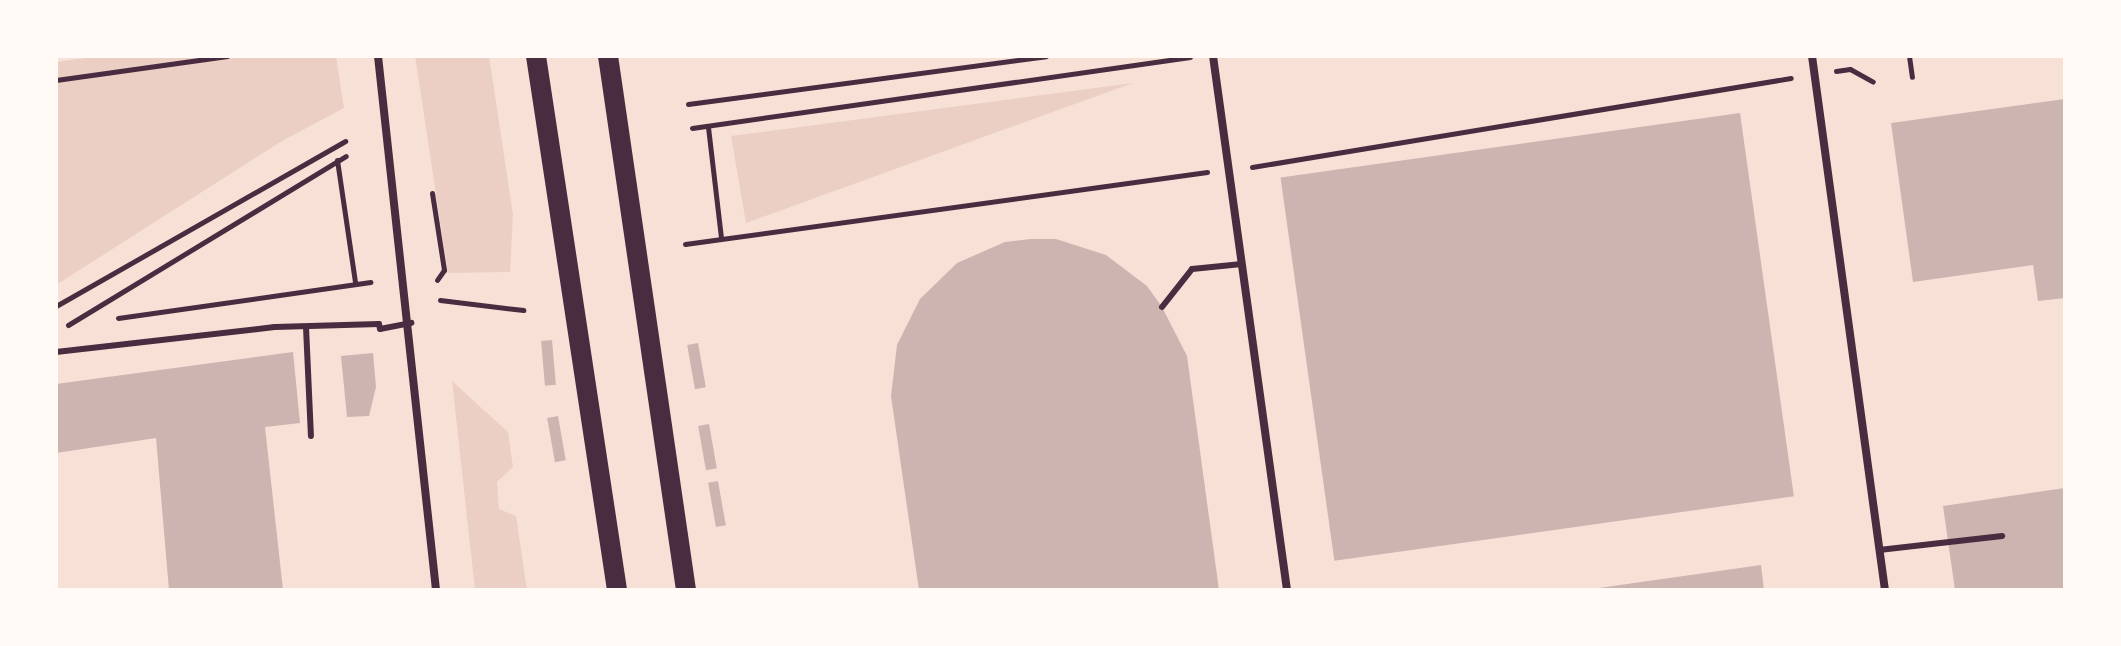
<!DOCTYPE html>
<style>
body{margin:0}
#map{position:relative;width:2121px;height:646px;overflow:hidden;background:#f7e1d7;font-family:Ubuntu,sans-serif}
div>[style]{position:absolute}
.green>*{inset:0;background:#ebcfc5}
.building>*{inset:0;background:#ccb4b1;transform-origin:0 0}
.path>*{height:5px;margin:-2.5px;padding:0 2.5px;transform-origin:2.5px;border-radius:2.5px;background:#4a2c40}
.service>*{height:6px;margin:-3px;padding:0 3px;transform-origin:3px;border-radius:3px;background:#4a2c40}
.minor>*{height:8px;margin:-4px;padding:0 4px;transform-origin:4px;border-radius:4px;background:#4a2c40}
.primary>*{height:20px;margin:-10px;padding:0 10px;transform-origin:10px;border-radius:10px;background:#4a2c40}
span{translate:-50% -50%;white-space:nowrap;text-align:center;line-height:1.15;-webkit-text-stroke:8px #fffaf5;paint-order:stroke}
.frame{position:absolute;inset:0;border:58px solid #fffaf5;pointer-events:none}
</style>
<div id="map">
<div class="green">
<div style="clip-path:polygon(100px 56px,336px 56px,344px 108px,282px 141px,56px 285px,56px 62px)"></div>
<div style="clip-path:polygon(415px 56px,489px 56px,513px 215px,510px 272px,448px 273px)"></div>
<div style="clip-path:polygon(1133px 83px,746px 223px,731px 136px)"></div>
<div style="clip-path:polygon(452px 381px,508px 432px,513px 467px,497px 482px,499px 509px,516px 516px,527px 590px,475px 590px)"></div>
</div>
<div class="building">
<div style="clip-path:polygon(2065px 99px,2065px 298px,2038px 301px,2033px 265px,1913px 282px,1891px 123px)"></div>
<div style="left:1740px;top:113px;width:387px;height:464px;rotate:82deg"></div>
<div style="clip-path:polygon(1031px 239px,1056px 239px,1106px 255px,1147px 286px,1162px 307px,1187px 356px,1219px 590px,919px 590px,891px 396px,897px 345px,920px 299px,957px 263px,1005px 242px)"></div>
<div style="left:552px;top:340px;width:45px;height:11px;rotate:85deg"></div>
<div style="left:698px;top:343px;width:45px;height:11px;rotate:80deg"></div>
<div style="clip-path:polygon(293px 352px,300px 423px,265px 427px,283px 590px,169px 590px,156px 438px,56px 453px,56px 384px)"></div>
<div style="clip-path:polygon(373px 353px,376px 387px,369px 416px,347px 417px,341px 356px)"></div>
<div style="left:558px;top:416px;width:45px;height:11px;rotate:80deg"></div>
<div style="left:709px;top:424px;width:45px;height:11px;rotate:80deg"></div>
<div style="left:718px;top:481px;width:45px;height:10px;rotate:80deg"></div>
<div style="clip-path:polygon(2065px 488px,2065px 590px,1955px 590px,1943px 506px)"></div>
<div style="clip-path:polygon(1761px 565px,1764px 590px,1599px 590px,1599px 588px)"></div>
</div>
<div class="path">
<div style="left:1909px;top:56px;width:21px;rotate:82deg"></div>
<div style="left:1836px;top:71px;width:14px;rotate:-8deg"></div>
<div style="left:1850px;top:69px;width:26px;rotate:29deg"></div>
<div style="left:56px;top:80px;width:173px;rotate:-8deg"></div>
<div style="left:688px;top:104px;width:361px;rotate:-7.6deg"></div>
<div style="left:708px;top:127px;width:112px;rotate:83.3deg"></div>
<div style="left:692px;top:128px;width:503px;rotate:-8.11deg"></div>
<div style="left:337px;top:160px;width:123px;rotate:81.6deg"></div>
<div style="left:1252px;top:167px;width:546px;rotate:-9.38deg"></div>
<div style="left:432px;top:193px;width:78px;rotate:81.1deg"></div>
<div style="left:444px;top:270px;width:12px;rotate:125deg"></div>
<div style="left:685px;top:244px;width:527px;rotate:-7.85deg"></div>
<div style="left:440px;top:300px;width:84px;rotate:6.9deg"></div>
<div style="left:56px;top:306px;width:333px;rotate:-29.7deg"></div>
<div style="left:118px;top:318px;width:255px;rotate:-8.1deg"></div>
<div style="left:68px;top:325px;width:325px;rotate:-31.3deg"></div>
</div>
<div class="service">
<div style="left:1162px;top:307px;width:48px;rotate:-51.7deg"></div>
<div style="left:1192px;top:269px;width:50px;rotate:-5.7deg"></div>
<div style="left:306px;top:327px;width:109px;rotate:87.4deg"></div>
<div style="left:56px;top:352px;width:220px;rotate:-6.5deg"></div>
<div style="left:275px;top:327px;width:104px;rotate:-1.7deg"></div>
<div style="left:379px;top:324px;width:5px;rotate:79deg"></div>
<div style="left:380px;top:329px;width:32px;rotate:-11deg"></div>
<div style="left:1879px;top:550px;width:124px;rotate:-6.5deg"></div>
</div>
<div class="minor">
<div style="left:378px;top:56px;width:537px;rotate:83.8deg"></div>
<div style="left:1213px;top:56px;width:539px;rotate:82.11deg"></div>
<div style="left:1812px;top:56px;width:539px;rotate:82.22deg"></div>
</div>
<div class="primary">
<div style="left:536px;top:56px;width:540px;rotate:81.37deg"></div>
<div style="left:608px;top:56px;width:540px;rotate:81.69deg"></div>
</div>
<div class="frame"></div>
</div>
